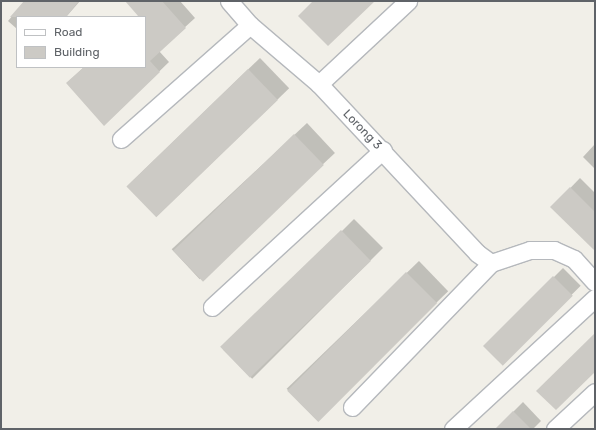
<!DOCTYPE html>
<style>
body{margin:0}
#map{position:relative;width:596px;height:430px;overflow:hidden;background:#f1efe8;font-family:Rubik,sans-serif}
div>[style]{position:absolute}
.shadow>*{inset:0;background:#0003;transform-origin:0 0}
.building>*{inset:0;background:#cccac5;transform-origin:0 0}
.roads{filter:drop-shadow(1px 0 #b5b8bc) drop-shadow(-1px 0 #b5b8bc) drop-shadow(0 1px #b5b8bc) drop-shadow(0 -1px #b5b8bc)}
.minor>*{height:17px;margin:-8.5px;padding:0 8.5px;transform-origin:8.5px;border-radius:8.5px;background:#fff}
span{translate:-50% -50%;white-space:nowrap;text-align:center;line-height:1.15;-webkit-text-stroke:4px #fff;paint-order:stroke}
.street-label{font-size:12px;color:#5f6368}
.frame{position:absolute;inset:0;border:2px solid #5f6368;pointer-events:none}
.legend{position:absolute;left:16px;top:16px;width:130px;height:52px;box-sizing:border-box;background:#fff;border:1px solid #bfc1c3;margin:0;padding:5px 7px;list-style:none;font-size:12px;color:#5f6368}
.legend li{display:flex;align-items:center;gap:8px;height:20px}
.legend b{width:20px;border:1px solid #bfc1c3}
</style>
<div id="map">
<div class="shadow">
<div style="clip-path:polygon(25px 1px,80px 1px,66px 17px,17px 17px,17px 29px,8px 21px)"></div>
<div style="clip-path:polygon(131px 1px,180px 1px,195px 18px,159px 51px,169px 62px,104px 125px,67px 83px,84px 67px,145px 67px,145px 17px,136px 17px,139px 15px)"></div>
<div style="left:260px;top:58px;width:42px;height:184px;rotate:46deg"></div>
<div style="left:307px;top:123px;width:41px;height:185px;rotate:47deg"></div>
<div style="clip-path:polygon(595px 144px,595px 169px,583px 157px)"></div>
<div style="clip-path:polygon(580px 178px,595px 193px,595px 242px,552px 207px)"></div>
<div style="left:354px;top:219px;width:41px;height:185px;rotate:45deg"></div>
<div style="left:419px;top:261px;width:42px;height:184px;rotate:46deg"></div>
<div style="left:563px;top:268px;width:25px;height:111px;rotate:45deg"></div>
<div style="clip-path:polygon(523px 402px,541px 421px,533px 429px,496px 429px)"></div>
</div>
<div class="building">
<div style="clip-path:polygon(24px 1px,79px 1px,66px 17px,10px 17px)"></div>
<div style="clip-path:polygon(125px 1px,162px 1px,186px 28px,150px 61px,160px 72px,104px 126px,66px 83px,84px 67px,145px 67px,145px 17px,139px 17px)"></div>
<div style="clip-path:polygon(313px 1px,375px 1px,328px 46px,298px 16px)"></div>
<div style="left:248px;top:69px;width:43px;height:169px;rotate:46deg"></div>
<div style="left:294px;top:134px;width:43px;height:168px;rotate:46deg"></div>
<div style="clip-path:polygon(570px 187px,595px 212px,595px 251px,550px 207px)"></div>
<div style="left:341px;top:230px;width:43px;height:168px;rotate:46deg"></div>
<div style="left:406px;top:272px;width:44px;height:168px;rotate:45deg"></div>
<div style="left:553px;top:276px;width:28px;height:99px;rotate:45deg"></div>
<div style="clip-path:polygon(595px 333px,595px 372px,556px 410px,536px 391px)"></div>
<div style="clip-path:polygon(513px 411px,531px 429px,495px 429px)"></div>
</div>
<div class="roads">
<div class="minor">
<div style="left:229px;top:1px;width:32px;rotate:49deg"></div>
<div style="left:250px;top:25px;width:91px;rotate:40.5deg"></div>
<div style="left:319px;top:84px;width:231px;rotate:46.9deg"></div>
<div style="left:477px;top:253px;width:17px;rotate:36deg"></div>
<div style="left:319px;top:84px;width:122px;rotate:-43deg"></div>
<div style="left:121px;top:139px;width:172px;rotate:-41.5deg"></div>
<div style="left:212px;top:307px;width:232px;rotate:-42.6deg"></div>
<div style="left:352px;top:407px;width:200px;rotate:-46deg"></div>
<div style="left:491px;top:263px;width:41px;rotate:-18.4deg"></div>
<div style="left:530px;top:250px;width:24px"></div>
<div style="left:554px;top:250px;width:22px;rotate:24deg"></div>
<div style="left:574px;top:259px;width:31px;rotate:48deg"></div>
<div style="left:453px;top:429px;width:193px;rotate:-42.7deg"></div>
<div style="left:555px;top:429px;width:54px;rotate:-42.8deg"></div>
</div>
</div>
<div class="street-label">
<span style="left:362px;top:130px;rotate:46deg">Lorong 3</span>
</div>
<div class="frame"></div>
<ul class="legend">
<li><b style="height:5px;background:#fff"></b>Road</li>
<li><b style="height:11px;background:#cccac5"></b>Building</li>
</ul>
</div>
